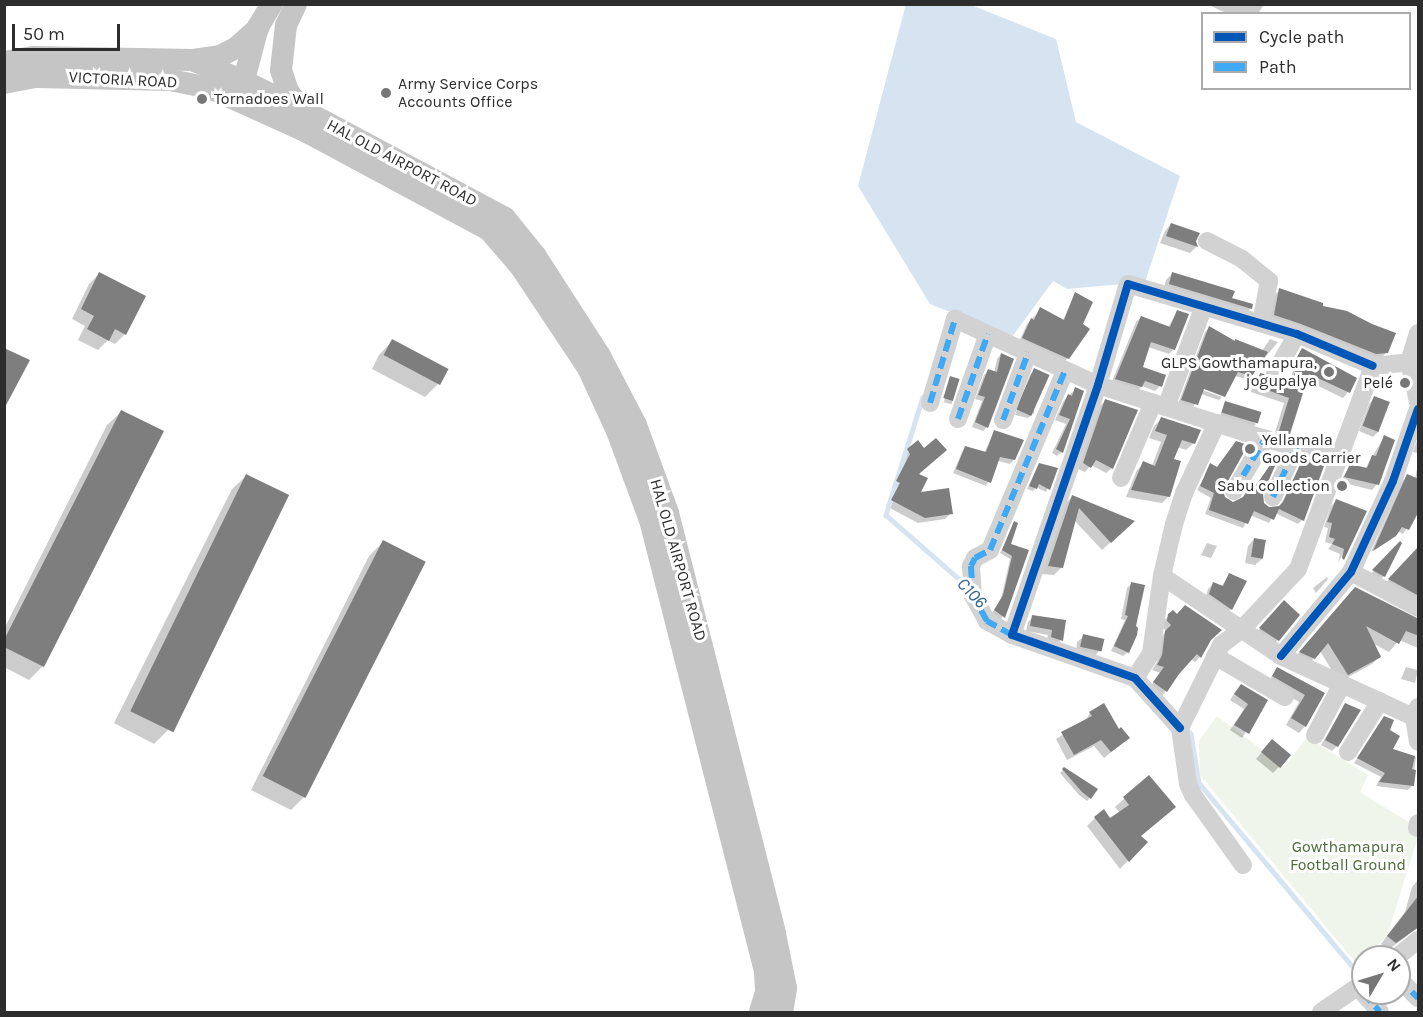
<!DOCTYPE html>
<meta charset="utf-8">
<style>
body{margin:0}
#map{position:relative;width:1423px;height:1017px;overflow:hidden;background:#fff;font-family:Karla,sans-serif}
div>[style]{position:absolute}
.green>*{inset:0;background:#eff5ea}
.water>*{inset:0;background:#d6e4f2}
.shadow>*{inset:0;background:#0003;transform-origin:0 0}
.stream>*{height:4.5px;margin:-2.25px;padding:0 2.25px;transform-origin:2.25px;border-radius:2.25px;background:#d6e4f2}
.building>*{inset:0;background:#7e7e7e;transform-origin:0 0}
.minor>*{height:18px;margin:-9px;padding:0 9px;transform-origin:9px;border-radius:9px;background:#d2d2d2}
.major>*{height:22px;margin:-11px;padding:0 11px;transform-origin:11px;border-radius:11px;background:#c5c5c5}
.quiet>*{height:6px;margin-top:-3px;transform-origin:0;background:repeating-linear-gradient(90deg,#3fa9f5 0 12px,transparent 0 18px)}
.cycleway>*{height:8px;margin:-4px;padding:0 4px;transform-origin:4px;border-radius:4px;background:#0057b8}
.dots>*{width:16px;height:16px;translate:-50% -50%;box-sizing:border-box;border:3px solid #fff;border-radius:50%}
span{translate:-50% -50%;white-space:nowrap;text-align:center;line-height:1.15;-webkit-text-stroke:6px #fff;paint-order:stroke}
.street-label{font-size:16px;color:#2d2d2d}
.poi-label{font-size:16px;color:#2d2d2d}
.left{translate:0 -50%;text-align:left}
.right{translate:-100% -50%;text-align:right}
.park-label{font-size:16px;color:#4b6b38}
.water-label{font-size:18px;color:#366794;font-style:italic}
.frame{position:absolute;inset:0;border:6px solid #2d2d2d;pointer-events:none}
.legend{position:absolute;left:1201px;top:12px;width:210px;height:78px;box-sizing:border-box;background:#fff;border:2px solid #ababab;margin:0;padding:8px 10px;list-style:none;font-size:18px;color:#2d2d2d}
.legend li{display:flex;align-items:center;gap:12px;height:30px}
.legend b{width:30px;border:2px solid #ababab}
.north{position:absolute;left:1351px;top:945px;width:60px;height:60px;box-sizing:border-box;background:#fff;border:2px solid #ababab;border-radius:50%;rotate:52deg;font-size:16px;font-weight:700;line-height:24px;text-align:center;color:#2d2d2d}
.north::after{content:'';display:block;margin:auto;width:21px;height:27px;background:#767676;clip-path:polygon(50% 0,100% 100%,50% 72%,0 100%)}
.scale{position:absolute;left:12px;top:24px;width:108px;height:27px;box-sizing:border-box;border:3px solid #2d2d2d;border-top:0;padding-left:8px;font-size:18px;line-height:21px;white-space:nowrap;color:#2d2d2d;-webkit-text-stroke:4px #fff;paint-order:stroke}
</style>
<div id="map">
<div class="green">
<div style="clip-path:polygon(1217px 716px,1285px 767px,1307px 737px,1368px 775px,1360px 792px,1418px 828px,1418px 837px,1387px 936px,1357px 964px,1200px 775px,1199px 741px)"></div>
</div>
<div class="water">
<div style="clip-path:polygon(906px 4px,971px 5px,1056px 39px,1076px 122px,1180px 176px,1145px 282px,1067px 289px,1053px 281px,1012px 337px,930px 304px,858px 186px)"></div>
</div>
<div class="shadow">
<div style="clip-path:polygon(1207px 4px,1264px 4px,1258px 14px,1228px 14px)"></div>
<div style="clip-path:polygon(1171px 224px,1194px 241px,1196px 247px,1190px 253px,1160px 243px,1165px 231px)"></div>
<div style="clip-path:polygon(1173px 273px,1231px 299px,1251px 308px,1244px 315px,1163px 291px,1166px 280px)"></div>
<div style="clip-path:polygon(99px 274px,125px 334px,115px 344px,108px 340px,98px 350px,78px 340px,85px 326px,72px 319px,89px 284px)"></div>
<div style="clip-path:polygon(1280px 290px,1321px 307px,1387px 352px,1379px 360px,1267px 323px,1272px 297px)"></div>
<div style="clip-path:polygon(1075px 294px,1068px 358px,1063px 363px,1019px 342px,1027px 324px,1041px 309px,1063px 320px)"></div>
<div style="clip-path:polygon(1177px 312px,1174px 349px,1169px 354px,1148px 347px,1141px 368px,1160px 386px,1155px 391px,1142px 386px,1136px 392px,1111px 384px,1136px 322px,1141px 317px,1168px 327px)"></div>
<div style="clip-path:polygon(1209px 328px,1234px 342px,1262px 351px,1270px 339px,1278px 342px,1247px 379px,1235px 376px,1198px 385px,1197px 388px,1222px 397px,1219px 400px,1201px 394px,1192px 409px,1178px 404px,1205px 332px)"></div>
<div style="clip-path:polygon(392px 341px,439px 383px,425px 397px,372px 369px,379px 355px)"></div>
<div style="clip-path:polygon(1302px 350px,1348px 392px,1343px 398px,1306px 380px,1289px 433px,1283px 439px,1274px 436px,1284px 403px,1251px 392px,1254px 380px,1260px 375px,1269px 384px,1289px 382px,1295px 366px,1291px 365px)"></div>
<div style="clip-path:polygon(1001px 354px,987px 427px,983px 431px,972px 427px,982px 401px,975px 399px,984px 375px,988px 371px,994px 373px,997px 359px)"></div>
<div style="clip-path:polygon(1035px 370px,1034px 413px,1028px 418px,1015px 415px,1030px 375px)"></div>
<div style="left:950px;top:378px;width:8px;height:25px;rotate:14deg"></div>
<div style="clip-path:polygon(1076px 389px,1082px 392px,1062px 452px,1057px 456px,1052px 453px,1066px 424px,1055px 420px,1064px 400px)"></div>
<div style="clip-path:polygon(1374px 398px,1379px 431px,1373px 437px,1359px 431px,1369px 404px)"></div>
<div style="clip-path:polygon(1105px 401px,1112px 468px,1106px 473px,1091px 465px,1085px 472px,1078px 469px,1100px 406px)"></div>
<div style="clip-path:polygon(1225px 402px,1256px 424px,1253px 427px,1220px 416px)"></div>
<div style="clip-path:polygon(121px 412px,43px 666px,29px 680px,4px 667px,4px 629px,107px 425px)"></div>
<div style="clip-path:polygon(1161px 419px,1194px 443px,1186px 450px,1177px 447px,1172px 460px,1169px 496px,1162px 503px,1126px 497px,1137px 470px,1144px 463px,1152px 466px,1161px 442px,1149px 438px,1154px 426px)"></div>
<div style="clip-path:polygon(995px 431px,1014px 460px,1010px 464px,998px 461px,986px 486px,953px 473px,962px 452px,966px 448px,984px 453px)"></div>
<div style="clip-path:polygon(1384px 437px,1377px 484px,1372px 490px,1340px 482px,1350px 465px,1365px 469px)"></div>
<div style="clip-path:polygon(1418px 438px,1418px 453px,1413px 452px)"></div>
<div style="clip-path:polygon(918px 442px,918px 494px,951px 513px,945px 519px,918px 523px,886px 506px,895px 489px,892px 487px,905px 460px,902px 456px)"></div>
<div style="clip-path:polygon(1271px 454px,1278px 456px,1260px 498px,1268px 509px,1279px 508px,1303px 462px,1322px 467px,1302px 520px,1298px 524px,1275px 513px,1269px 523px,1250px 515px,1243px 528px,1205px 514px,1211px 498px,1197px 490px,1211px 465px,1223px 485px,1222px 497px,1228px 502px,1239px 502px,1253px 484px,1256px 485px,1274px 461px,1266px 459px)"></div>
<div style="clip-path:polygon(1039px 464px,1056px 469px,1046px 492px,1036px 487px,1033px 491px,1027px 489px)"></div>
<div style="clip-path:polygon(1418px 464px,1418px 512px,1417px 511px,1403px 534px,1397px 531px,1390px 540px,1371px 552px,1403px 480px,1408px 476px,1415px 479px)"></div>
<div style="clip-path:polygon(246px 476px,168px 730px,154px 744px,114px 723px,232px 489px)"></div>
<div style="clip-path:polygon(1072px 497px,1125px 529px,1102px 550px,1074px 520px,1062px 567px,1054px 575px,1041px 574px,1064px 505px)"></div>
<div style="clip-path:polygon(1336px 501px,1365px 512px,1338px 563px,1340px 554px,1328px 549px,1332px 544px,1325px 542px,1328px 528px,1324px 527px,1331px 506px)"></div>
<div style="clip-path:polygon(1015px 523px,1009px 545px,1027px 551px,1001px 620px,992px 613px,1001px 599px,1010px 559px,1000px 553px)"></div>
<div style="clip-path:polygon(1254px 539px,1262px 559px,1255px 565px,1245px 563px,1248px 546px)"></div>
<div style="clip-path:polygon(383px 542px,424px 562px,305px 796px,291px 810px,251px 790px,369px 556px)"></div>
<div style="clip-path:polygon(1207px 543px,1217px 546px,1211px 558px,1201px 555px)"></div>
<div style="clip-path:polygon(1400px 543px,1384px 576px,1379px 581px,1369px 576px)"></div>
<div style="clip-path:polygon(1418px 548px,1418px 610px,1381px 588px)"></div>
<div style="clip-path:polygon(1229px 575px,1231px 609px,1226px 614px,1205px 600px,1208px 589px,1213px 584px,1221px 587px)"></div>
<div style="clip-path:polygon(1327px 577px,1328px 579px,1316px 593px,1313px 588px)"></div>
<div style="clip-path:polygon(1131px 584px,1128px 652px,1123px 656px,1111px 651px,1125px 620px,1121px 619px,1127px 588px)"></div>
<div style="clip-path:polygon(1347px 598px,1418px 619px,1418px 648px,1399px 640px,1389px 652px,1374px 644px,1381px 656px,1372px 664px,1339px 682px,1320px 651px,1306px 667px,1292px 661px)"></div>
<div style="clip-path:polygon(1284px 602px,1278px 640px,1271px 646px,1254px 635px)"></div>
<div style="clip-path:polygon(1173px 612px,1209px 640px,1200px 657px,1195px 662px,1191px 659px,1161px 697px,1149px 688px,1160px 673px,1152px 670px,1157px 662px,1160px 639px,1166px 631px,1162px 627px,1163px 621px)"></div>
<div style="clip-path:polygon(1033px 617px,1064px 621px,1061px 640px,1056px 645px,1046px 642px,1048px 635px,1026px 631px,1028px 622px)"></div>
<div style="clip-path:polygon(1084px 636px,1099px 651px,1093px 658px,1076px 654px,1077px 642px)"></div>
<div style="clip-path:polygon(1406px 667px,1418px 670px,1415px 683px,1401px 679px)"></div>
<div style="clip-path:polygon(1277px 669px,1323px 693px,1305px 726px,1299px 733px,1286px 725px,1299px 702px,1267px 683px)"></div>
<div style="clip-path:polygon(1236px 691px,1266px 700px,1242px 738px,1230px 730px,1244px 709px,1230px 700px)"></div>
<div style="clip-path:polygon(1345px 705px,1337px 746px,1332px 751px,1321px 745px)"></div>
<div style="clip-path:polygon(1090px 713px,1121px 744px,1104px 758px,1094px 746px,1067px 760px,1056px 739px,1085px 721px)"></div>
<div style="clip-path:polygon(1384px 718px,1391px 750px,1416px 757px,1412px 786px,1408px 790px,1376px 786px,1381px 777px,1354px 763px)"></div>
<div style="clip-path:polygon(1266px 747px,1279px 767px,1273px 773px,1256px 759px)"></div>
<div style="clip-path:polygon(1064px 769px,1090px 798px,1087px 801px,1079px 795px,1060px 773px)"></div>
<div style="clip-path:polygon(1149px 777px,1140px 837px,1146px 842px,1120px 869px,1087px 826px,1095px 818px,1110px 820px,1120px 813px,1115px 807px)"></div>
<div style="clip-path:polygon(1418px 880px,1418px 924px,1407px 936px,1388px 950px,1381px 944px,1405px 912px,1412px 887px)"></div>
</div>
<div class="stream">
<div style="left:923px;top:397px;width:124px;rotate:107.4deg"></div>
<div style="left:886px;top:515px;width:108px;rotate:41.2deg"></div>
<div style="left:1186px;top:728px;width:8px;rotate:50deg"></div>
<div style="left:1191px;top:734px;width:50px;rotate:80.7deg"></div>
<div style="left:1199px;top:783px;width:256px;rotate:50.1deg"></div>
</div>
<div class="building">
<div style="clip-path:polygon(1171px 223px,1200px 233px,1196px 241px,1198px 247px,1166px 236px)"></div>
<div style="clip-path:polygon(99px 272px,146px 296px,126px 335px,115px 329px,109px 341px,87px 329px,94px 316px,81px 309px)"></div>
<div style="clip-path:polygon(1172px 272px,1235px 291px,1232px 298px,1253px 304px,1252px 309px,1169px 284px)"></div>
<div style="clip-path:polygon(1279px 288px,1323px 303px,1323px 306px,1347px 311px,1372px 324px,1396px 333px,1388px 353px,1376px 354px,1301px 324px,1274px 315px)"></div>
<div style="clip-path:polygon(1075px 292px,1093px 302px,1083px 324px,1090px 329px,1069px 359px,1022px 338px,1031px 318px,1034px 320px,1040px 307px,1064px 320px)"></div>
<div style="clip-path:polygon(1177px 310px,1189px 314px,1175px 350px,1151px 342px,1143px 367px,1166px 375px,1162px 387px,1145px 381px,1142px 387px,1115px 379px,1141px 316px,1170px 327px)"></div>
<div style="clip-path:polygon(1209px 326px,1235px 341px,1235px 339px,1268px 352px,1252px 376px,1238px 372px,1225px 397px,1204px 389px,1198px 405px,1181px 400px)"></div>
<div style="left:392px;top:339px;width:64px;height:18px;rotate:28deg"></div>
<div style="clip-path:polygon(4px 348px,30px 360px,4px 409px)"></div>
<div style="clip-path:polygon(1302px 348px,1357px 378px,1350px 393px,1309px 374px,1290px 434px,1279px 431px,1289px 398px,1256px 386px,1260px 373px,1264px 374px,1270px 383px,1276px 384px,1284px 379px,1292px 381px,1299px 360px,1296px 359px)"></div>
<div style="clip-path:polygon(1001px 353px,1014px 359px,988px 428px,975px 422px,985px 397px,978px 395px,988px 369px,997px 372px)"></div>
<div style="left:1034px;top:368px;width:17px;height:45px;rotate:24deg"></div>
<div style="left:950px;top:376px;width:10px;height:23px;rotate:17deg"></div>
<div style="clip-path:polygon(1075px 387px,1084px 391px,1063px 453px,1056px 449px,1070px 419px,1059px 415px,1068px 394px,1072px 396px)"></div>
<div style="left:1374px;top:396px;width:17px;height:32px;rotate:21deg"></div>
<div style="clip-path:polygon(1105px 399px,1138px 410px,1113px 469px,1096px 460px,1091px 468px,1083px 463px)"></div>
<div style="left:1225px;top:401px;width:38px;height:12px;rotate:17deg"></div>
<div style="clip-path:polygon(121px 410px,164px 431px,44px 667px,4px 647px,4px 640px)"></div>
<div style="clip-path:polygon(1161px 417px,1201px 430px,1195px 444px,1182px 440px,1174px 459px,1181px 461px,1170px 497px,1131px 490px,1143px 461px,1155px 466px,1167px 435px,1155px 431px)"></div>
<div style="clip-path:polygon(994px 430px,1024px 440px,1015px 460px,1000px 457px,991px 483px,956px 469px,965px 446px,986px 452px)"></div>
<div style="clip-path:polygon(1384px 435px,1395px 440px,1379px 485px,1344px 477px,1350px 464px,1367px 468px,1372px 455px,1376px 456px)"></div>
<div style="clip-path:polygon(936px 438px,947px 450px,919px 474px,928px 478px,921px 492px,949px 488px,953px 514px,925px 518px,891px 500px,900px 483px,896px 481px,910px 454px,907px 449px,918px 440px,924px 448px)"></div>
<div style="clip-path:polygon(1236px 441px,1248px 445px,1223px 490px,1225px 497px,1233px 502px,1243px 497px,1253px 482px,1257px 484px,1276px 456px,1269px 454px,1270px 452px,1280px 455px,1263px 493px,1264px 503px,1269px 507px,1279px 506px,1283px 502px,1302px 460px,1324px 466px,1304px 521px,1279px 509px,1274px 520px,1254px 511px,1248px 524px,1209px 510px,1214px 493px,1200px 486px,1210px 463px,1217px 467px)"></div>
<div style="clip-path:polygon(1039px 463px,1058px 468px,1050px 490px,1039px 484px,1037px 489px,1029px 486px)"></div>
<div style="left:246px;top:474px;width:48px;height:264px;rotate:26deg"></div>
<div style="clip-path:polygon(1407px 474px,1419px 479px,1419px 511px,1409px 530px,1402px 527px,1396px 536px,1373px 551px)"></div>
<div style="clip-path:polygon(1072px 495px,1135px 521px,1111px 543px,1079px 508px,1063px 568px,1048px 566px)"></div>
<div style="clip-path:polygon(1336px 499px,1367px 511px,1344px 560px,1342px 558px,1344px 549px,1332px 544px,1335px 539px,1329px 537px,1332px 523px,1327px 522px)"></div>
<div style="clip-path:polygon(1014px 521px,1018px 523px,1011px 544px,1029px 550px,1005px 618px,994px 610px,1003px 595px,1012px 556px,1002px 550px)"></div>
<div style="left:1254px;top:538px;width:12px;height:19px;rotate:9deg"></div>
<div style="left:383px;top:540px;width:48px;height:265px;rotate:27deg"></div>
<div style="clip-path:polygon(1400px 541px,1402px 543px,1385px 577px,1372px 570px)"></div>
<div style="clip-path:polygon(1419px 546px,1419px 596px,1388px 579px)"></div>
<div style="clip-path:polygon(1229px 573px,1247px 581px,1232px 610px,1209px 594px,1213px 582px,1223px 586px)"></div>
<div style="clip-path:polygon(1131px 582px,1145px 585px,1136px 626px,1138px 628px,1137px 635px,1129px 653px,1114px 646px,1128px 616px,1125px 615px)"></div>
<div style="clip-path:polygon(1355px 587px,1419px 619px,1419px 636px,1406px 631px,1399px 644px,1366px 626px,1381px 657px,1348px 675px,1328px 643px,1315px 659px,1299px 652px)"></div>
<div style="clip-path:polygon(1284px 600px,1300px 615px,1279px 641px,1259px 628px)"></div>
<div style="clip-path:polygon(1185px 605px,1222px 630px,1211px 640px,1201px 658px,1197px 654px,1179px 674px,1167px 692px,1153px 682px,1164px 667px,1157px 665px,1162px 655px,1165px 631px,1171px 625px,1167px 621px,1168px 614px,1173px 610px,1177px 614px)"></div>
<div style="clip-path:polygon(1032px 615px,1066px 620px,1063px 641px,1051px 637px,1052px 630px,1030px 626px)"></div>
<div style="left:1083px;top:634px;width:22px;height:13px;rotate:13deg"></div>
<div style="clip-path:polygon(1277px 667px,1325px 693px,1306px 727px,1291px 718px,1305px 695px,1272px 676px)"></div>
<div style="clip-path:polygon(1241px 684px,1268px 700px,1249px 734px,1234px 725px,1248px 704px,1234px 694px)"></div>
<div style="clip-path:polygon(1104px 703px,1119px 729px,1121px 727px,1130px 738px,1111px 752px,1101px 740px,1074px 755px,1061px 732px,1092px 716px,1089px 712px)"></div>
<div style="clip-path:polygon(1345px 703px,1361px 710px,1338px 747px,1325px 740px)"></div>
<div style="clip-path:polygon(1384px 716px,1394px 720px,1390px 730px,1400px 736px,1393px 749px,1415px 756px,1412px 769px,1416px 770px,1414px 786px,1379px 782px,1385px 773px,1357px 758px)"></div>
<div style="left:1272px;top:739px;width:25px;height:17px;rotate:40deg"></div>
<div style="clip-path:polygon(1064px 767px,1098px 789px,1091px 799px,1082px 792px,1062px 769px)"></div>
<div style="clip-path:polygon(1149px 775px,1176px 807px,1141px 836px,1148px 842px,1129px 862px,1094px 817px,1104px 809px,1110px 818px,1129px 805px,1123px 797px)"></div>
<div style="clip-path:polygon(1419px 895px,1419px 927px,1396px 943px,1387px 936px)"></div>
</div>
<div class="minor">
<div style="left:1207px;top:241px;width:39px;rotate:27deg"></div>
<div style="left:1242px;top:259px;width:35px;rotate:39deg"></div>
<div style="left:1269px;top:281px;width:43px;rotate:100.8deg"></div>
<div style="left:1418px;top:333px;width:30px;rotate:107deg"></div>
<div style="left:1409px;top:362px;width:41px;rotate:77.3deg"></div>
<div style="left:1275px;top:373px;width:45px;rotate:-60.6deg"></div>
<div style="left:930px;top:403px;width:88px;rotate:-73.4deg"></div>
<div style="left:955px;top:319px;width:157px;rotate:24.8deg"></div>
<div style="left:1098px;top:385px;width:176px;rotate:17.9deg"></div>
<div style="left:1265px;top:439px;width:76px;rotate:14.4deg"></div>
<div style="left:1166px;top:407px;width:108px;rotate:-69.4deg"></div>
<div style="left:958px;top:419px;width:90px;rotate:-70.6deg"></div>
<div style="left:1003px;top:420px;width:72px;rotate:-69.5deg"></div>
<div style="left:1121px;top:478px;width:82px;rotate:-66.9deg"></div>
<div style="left:1234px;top:491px;width:61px;rotate:-59.2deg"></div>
<div style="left:1273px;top:497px;width:55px;rotate:-65.3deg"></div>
<div style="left:1351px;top:572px;width:76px;rotate:28.2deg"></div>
<div style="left:1162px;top:576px;width:143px;rotate:33.9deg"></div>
<div style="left:1281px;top:656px;width:151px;rotate:24.7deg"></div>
<div style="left:1012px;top:635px;width:29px;rotate:-151deg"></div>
<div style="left:987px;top:621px;width:29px;rotate:-119deg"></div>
<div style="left:973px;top:596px;width:30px;rotate:-94deg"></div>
<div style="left:971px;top:566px;width:9px;rotate:-63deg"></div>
<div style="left:975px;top:558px;width:17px;rotate:-28deg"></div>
<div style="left:990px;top:550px;width:194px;rotate:-67.3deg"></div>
<div style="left:1215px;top:656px;width:81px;rotate:30.4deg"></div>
<div style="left:1281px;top:656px;width:109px;rotate:-50.2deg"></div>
<div style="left:1351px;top:572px;width:100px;rotate:-65.2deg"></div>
<div style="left:1393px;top:481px;width:76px;rotate:-70.9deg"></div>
<div style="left:1135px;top:678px;width:30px;rotate:-57deg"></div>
<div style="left:1151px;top:653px;width:78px;rotate:-81.9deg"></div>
<div style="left:1162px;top:576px;width:53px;rotate:-77deg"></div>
<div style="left:1174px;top:524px;width:33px;rotate:-72deg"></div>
<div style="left:1184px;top:493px;width:77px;rotate:-64.8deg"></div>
<div style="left:1418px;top:707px;width:11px;rotate:112deg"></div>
<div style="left:1414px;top:717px;width:25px;rotate:81deg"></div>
<div style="left:1180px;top:728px;width:67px;rotate:-132deg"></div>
<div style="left:1135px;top:678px;width:130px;rotate:-160.7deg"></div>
<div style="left:1012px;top:635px;width:264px;rotate:-71deg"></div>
<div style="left:1098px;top:385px;width:105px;rotate:-73.5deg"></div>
<div style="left:1128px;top:284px;width:176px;rotate:16.5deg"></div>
<div style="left:1297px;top:334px;width:82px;rotate:22.8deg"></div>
<div style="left:1315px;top:735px;width:58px;rotate:-62.1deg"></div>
<div style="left:1348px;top:752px;width:60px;rotate:-57.9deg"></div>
<div style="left:1417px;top:828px;width:5px;rotate:-79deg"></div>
<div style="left:1243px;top:865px;width:86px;rotate:-125.5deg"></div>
<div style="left:1193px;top:795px;width:12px;rotate:-114deg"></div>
<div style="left:1188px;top:784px;width:57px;rotate:-98.1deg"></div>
<div style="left:1180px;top:728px;width:93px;rotate:-63.7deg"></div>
<div style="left:1221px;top:645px;width:26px;rotate:-37deg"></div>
<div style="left:1242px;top:629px;width:82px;rotate:-47deg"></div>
<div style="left:1298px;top:569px;width:216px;rotate:-69.7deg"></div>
<div style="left:1373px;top:366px;width:36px;rotate:-6deg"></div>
<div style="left:1397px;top:957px;width:27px;rotate:-39deg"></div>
<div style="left:1399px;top:979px;width:27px;rotate:45deg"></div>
<div style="left:1363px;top:993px;width:25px;rotate:48deg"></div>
<div style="left:1321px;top:1012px;width:51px;rotate:-34.6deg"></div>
</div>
<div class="major">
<div style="left:296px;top:4px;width:23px;rotate:115deg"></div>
<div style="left:286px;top:25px;width:45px;rotate:96.3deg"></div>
<div style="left:281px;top:70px;width:22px;rotate:72deg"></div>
<div style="left:288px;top:91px;width:21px;rotate:53deg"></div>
<div style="left:193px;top:60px;width:27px;rotate:-8deg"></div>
<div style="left:220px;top:56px;width:18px;rotate:-27deg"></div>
<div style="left:236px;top:48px;width:30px;rotate:-42deg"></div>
<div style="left:4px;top:62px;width:29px;rotate:-10deg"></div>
<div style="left:33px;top:57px;width:159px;rotate:1.1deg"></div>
<div style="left:192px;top:60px;width:56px;rotate:22deg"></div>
<div style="left:244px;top:81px;width:64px;rotate:26.2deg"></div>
<div style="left:301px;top:109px;width:231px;rotate:28.1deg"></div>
<div style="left:505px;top:218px;width:48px;rotate:51deg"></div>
<div style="left:535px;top:255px;width:120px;rotate:57.2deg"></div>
<div style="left:600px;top:356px;width:78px;rotate:62.4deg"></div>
<div style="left:636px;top:425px;width:94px;rotate:70deg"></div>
<div style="left:668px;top:513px;width:434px;rotate:75.7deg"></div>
<div style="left:775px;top:934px;width:55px;rotate:78.5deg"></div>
<div style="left:786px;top:988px;width:24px;rotate:99deg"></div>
<div style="left:4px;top:83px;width:33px;rotate:-11deg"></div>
<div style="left:36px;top:77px;width:134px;rotate:1.3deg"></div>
<div style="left:170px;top:80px;width:41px;rotate:11.3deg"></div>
<div style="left:210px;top:88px;width:107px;rotate:24.4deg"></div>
<div style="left:307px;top:132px;width:207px;rotate:28.3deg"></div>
<div style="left:489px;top:230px;width:48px;rotate:49.3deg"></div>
<div style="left:520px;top:266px;width:123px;rotate:56.3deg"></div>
<div style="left:588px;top:368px;width:69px;rotate:65.3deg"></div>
<div style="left:617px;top:431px;width:95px;rotate:69.7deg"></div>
<div style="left:650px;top:520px;width:465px;rotate:75.7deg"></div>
<div style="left:765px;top:971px;width:21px;rotate:87deg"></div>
<div style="left:766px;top:992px;width:21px;rotate:107deg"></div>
<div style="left:240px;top:95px;width:70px;rotate:-75.2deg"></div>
<div style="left:258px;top:27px;width:27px;rotate:-59deg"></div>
</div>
<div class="quiet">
<div style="left:930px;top:403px;width:88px;rotate:-73.4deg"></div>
<div style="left:958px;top:419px;width:90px;rotate:-70.6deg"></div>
<div style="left:1003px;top:420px;width:72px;rotate:-69.5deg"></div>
<div style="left:1234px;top:491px;width:61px;rotate:-59.2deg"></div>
<div style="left:1273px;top:497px;width:55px;rotate:-65.3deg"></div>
<div style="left:1012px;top:635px;width:29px;rotate:-151deg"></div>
<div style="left:987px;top:621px;width:29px;rotate:-119deg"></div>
<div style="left:973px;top:596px;width:30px;rotate:-94deg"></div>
<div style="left:971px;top:566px;width:9px;rotate:-63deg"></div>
<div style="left:975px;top:558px;width:17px;rotate:-28deg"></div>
<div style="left:990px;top:550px;width:194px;rotate:-67.3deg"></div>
<div style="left:1399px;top:979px;width:27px;rotate:45deg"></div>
<div style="left:1363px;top:993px;width:25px;rotate:48deg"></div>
</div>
<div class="cycleway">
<div style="left:1281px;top:656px;width:109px;rotate:-50.2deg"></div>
<div style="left:1351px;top:572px;width:100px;rotate:-65.2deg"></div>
<div style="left:1393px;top:481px;width:76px;rotate:-70.9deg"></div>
<div style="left:1180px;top:728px;width:67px;rotate:-132deg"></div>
<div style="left:1135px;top:678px;width:130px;rotate:-160.7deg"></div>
<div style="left:1012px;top:635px;width:264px;rotate:-71deg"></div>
<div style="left:1098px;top:385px;width:105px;rotate:-73.5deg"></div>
<div style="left:1128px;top:284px;width:176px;rotate:16.5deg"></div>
<div style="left:1297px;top:334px;width:82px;rotate:22.8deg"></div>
</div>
<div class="dots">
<div style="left:386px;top:93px;background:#767676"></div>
<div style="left:202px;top:99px;background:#767676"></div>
<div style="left:1329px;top:372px;background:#767676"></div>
<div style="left:1405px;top:383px;background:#767676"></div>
<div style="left:1250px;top:449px;background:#767676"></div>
<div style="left:1342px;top:486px;background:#767676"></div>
</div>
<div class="street-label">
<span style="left:123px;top:80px;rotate:3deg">VICTORIA ROAD</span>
<span style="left:402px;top:163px;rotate:28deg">HAL OLD AIRPORT ROAD</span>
<span style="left:678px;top:560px;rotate:74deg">HAL OLD AIRPORT ROAD</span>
</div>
<div class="poi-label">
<span class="left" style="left:398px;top:93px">Army Service Corps<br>Accounts Office</span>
<span class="left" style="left:214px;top:99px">Tornadoes Wall</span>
<span class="right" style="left:1317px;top:372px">GLPS Gowthamapura,<br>jogupalya</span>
<span class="right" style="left:1393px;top:383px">Pelé</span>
<span class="left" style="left:1262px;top:449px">Yellamala<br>Goods Carrier</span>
<span class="right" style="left:1330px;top:486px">Sabu collection</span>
</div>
<div class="park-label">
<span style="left:1348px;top:856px">Gowthamapura<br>Football Ground</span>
</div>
<div class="water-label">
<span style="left:972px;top:593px;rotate:46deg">C106</span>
</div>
<div class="frame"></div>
<ul class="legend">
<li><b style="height:8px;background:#0057b8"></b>Cycle path</li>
<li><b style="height:8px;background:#3fa9f5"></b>Path</li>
</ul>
<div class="north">N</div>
<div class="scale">50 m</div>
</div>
